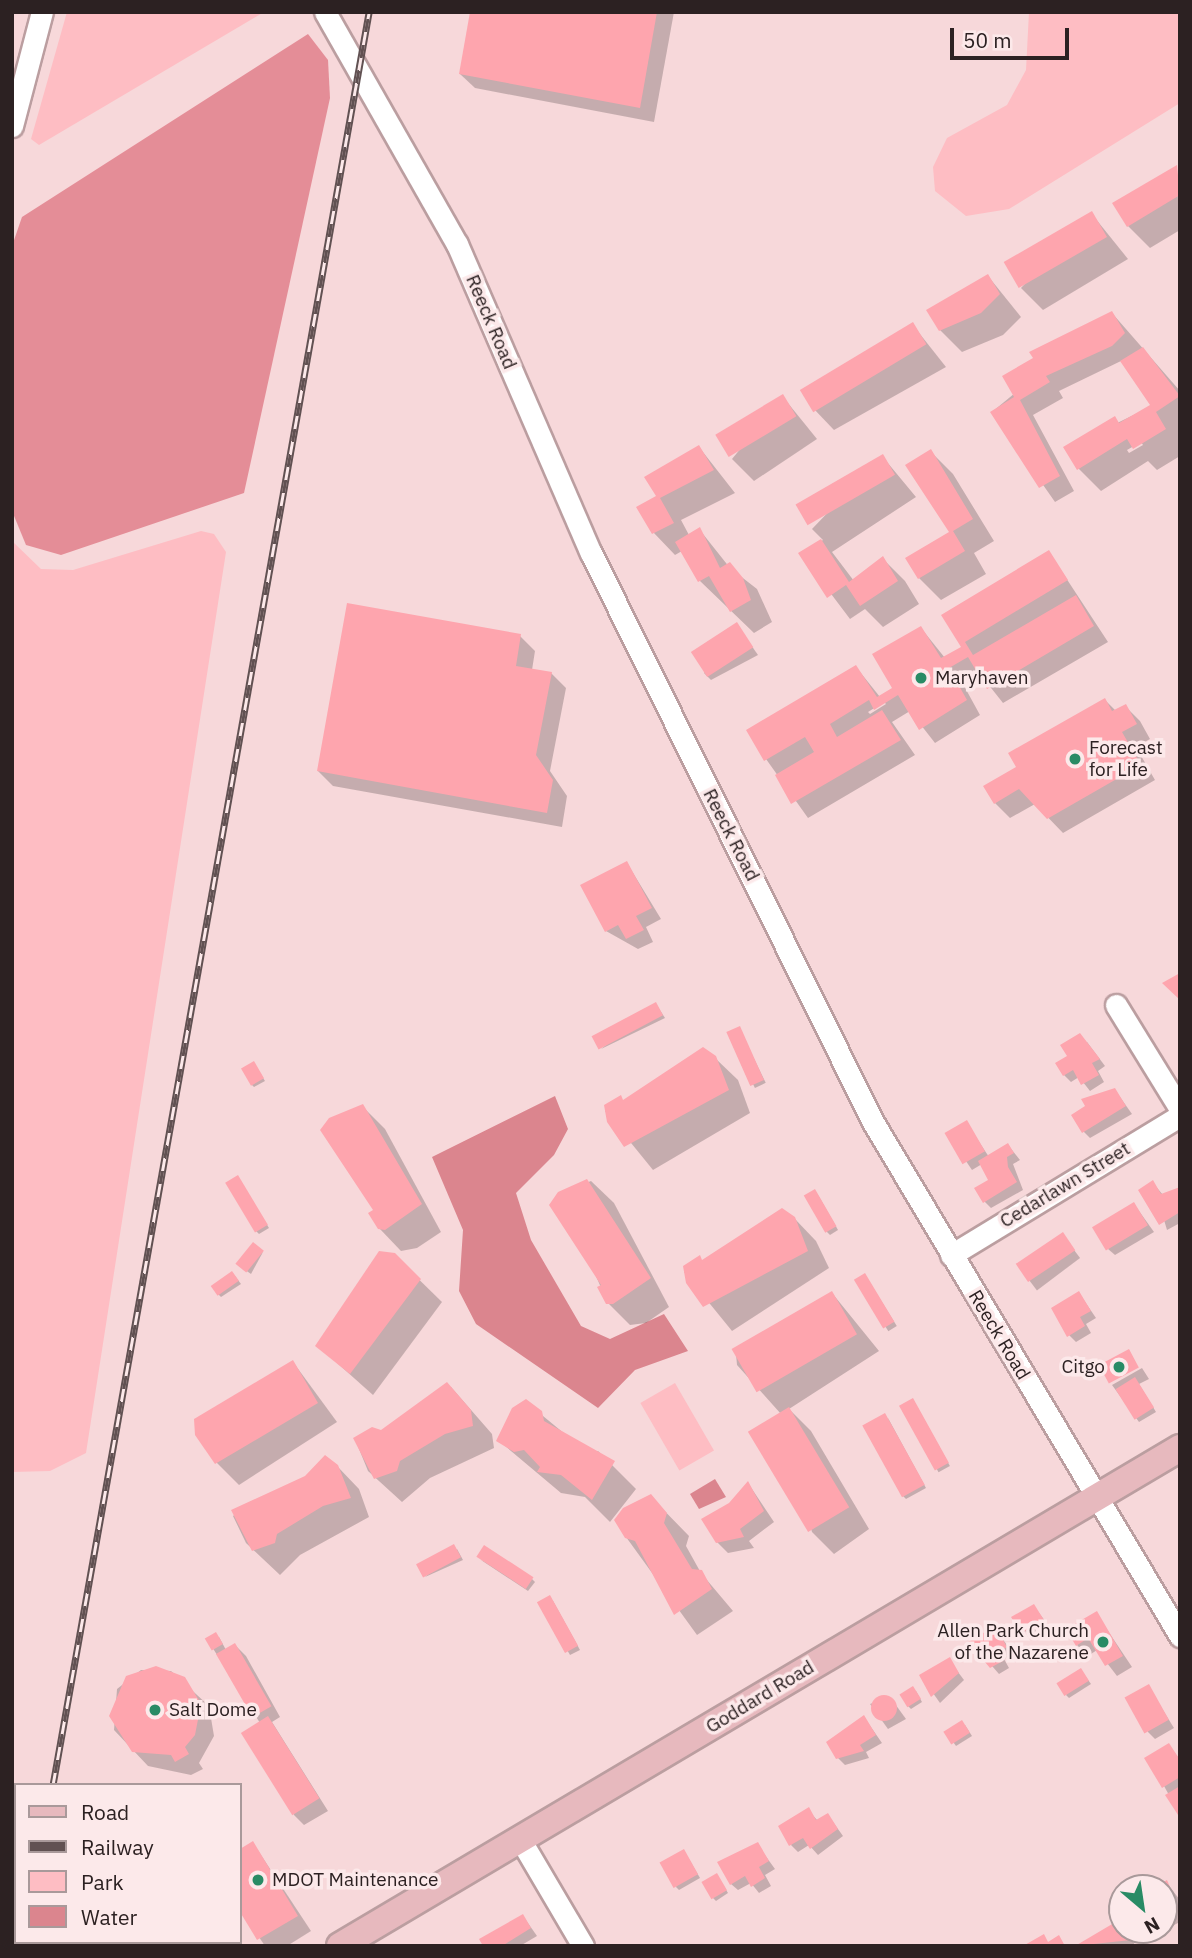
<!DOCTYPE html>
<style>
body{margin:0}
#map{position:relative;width:1192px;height:1958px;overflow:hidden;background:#f7d8da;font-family:"IBM Plex Sans",sans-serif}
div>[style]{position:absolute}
.green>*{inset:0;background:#febdc3;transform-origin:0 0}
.forest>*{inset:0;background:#e48d97}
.water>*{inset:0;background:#db858e}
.shadow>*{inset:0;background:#0003;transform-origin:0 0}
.building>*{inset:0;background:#fea5ae;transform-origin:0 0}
.round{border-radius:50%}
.roads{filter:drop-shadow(2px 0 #bb9ea0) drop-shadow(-2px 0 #bb9ea0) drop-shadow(0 2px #bb9ea0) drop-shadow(0 -2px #bb9ea0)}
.minor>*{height:21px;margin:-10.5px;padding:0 10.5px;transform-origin:10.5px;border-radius:10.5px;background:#fff}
.major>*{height:26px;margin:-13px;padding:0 13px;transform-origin:13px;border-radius:13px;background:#e7b9be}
.rail>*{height:7px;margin-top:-3.5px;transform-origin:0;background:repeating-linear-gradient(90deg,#fce9ea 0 13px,#615152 0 26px);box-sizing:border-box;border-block:2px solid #615152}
.dots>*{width:19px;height:19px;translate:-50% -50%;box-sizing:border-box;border:4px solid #fce9ea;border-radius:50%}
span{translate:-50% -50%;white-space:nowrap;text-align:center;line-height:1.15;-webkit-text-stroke:7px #fce9ea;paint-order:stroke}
.street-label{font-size:19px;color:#2c2122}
.poi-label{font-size:19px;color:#2c2122}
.left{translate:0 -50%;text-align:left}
.right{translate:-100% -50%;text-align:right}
.frame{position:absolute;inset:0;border:14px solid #2c2122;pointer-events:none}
.legend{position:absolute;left:14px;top:1783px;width:228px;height:161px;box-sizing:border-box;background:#fce9ea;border:2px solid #a9999a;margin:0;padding:9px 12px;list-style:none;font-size:21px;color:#2c2122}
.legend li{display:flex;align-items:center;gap:14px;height:35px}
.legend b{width:35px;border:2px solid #a9999a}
.north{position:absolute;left:1108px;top:1874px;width:70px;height:70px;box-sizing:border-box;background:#fce9ea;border:2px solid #a9999a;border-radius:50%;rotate:151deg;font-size:19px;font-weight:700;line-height:28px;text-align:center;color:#2c2122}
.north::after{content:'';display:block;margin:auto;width:24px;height:32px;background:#298b65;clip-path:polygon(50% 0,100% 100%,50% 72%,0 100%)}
.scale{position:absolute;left:950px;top:28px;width:119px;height:32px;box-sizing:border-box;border:4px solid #2c2122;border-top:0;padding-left:9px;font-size:21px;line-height:24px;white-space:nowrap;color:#2c2122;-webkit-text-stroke:5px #fce9ea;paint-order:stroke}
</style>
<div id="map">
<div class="green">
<div style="clip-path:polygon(67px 12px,264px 12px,39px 145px,31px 139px)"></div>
<div style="clip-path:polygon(1029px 12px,1180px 12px,1180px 103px,1009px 209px,966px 216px,935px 191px,933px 167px,947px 138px,1007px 105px,1026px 70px)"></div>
<div style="clip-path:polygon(201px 531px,214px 534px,226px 552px,86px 1453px,50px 1471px,12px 1472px,12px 541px,41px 569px,73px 570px)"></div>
<div style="left:675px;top:1383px;width:78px;height:40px;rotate:60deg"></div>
</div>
<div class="forest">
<div style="clip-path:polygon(308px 34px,328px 60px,330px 98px,244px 493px,61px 555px,26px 545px,12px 511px,12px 246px,22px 217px)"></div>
</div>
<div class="water">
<div style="clip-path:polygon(555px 1096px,568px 1129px,554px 1155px,516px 1193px,531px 1240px,581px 1326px,610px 1339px,664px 1314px,688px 1351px,635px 1370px,598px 1408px,476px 1324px,459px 1291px,463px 1230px,432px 1157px)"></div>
<div style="clip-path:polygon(715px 1479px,726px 1497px,699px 1509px,690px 1494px)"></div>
</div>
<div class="shadow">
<div style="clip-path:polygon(472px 12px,674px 12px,654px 122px,475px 88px,460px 74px)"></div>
<div style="clip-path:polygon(1176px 167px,1180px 230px,1150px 248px,1128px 226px)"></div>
<div style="clip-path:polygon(1091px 213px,1128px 259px,1043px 310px,1021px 288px)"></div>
<div style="clip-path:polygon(988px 276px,1021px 317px,1003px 335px,962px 352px,940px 330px)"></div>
<div style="clip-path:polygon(evenodd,1112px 313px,1180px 391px,1180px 456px,1157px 470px,1148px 461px,1101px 491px,1079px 469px,1066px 448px,1152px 406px,1121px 361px,1059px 391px,1063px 398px,1033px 415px,1074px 491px,1055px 502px,992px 412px,1112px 313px,1141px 442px,1143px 445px,1129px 453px,1127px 450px,1141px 442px)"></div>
<div style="clip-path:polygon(912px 324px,946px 367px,834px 430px,812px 407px)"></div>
<div style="clip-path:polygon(783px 397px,817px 439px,754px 481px,732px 459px)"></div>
<div style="clip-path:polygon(699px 447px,735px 493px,681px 520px,689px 535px,699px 529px,730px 568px,757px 589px,772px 622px,754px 633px,700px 581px,682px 551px,675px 555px,653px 532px,658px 496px)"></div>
<div style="clip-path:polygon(931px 452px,953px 474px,994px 541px,974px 553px,986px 574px,941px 600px,919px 578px,951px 532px)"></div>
<div style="clip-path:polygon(882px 456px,916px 497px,832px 552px,854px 581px,883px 559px,905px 581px,919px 604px,883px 627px,865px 609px,850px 619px,801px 554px,823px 540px,812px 529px)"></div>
<div style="clip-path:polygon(evenodd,1049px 552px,1108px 642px,1003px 703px,980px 674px,963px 684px,980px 715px,935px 743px,910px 711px,892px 722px,915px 755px,808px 818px,766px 759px,856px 667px,880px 697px,895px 688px,921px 628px,945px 658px,963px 648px,943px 615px,1049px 552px,884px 702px,886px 704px,870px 714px,868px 712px,884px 702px)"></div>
<div style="clip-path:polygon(737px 625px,758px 655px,711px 680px,704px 673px)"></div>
<div style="clip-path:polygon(520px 636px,535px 651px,532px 670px,551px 673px,566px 688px,550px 771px,567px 796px,562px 827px,333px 786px,318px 771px)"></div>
<div style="clip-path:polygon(1105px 700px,1116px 711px,1125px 706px,1140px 721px,1150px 739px,1136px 747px,1155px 780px,1063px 833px,1035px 804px,1010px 818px,995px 803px,1019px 768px)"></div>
<div style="clip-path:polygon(627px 863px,661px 919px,646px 927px,653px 942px,638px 949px,606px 931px)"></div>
<div style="clip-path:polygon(656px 1004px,665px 1018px,601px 1049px)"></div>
<div style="left:739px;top:1028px;width:61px;height:12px;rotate:64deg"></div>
<div style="clip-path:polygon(1087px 1042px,1105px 1066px,1098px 1071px,1104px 1082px,1090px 1091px,1079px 1077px,1071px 1082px,1064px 1075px)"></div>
<div style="clip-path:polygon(715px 1058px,738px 1080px,750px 1113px,653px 1170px,605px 1111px)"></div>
<div style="clip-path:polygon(254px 1063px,265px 1081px,254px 1087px,251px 1084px)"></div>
<div style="clip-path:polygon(1115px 1090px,1132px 1114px,1090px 1138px,1083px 1131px)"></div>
<div style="clip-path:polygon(363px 1107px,385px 1129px,441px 1232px,417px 1248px,401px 1251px,379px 1228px)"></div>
<div style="clip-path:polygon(966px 1122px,989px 1157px,1008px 1145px,1020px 1160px,1013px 1164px,1023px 1190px,991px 1208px,984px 1201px,991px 1181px,982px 1164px,972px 1170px,947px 1133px)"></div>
<div style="clip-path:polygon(240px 1180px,269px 1228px,259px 1234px,256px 1231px)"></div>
<div style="clip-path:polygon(591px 1181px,614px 1203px,669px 1307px,646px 1323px,630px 1325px,608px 1303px,559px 1194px)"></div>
<div style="clip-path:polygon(1153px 1183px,1163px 1195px,1180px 1188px,1180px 1223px,1167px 1230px)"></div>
<div style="clip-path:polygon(818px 1195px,838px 1230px,830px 1235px,827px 1232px)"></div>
<div style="clip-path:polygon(1134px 1204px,1154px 1232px,1115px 1255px,1108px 1249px)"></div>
<div style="clip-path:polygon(794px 1218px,816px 1241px,829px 1268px,732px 1331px,684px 1272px)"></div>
<div style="left:1062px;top:1234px;width:30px;height:54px;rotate:53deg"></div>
<div style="clip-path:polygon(263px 1252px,251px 1274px,241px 1267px)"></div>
<div style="clip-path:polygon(394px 1255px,442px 1302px,373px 1395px,318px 1346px)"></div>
<div style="left:865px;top:1275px;width:60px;height:10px;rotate:58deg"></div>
<div style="clip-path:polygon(235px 1276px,241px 1284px,221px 1297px,218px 1294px)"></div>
<div style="clip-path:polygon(832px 1293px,879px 1351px,789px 1409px,811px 1431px,869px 1529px,834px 1554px,812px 1532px,781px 1414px,737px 1365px,736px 1354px)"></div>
<div style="clip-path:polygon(1079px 1293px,1096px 1318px,1086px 1324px,1091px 1333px,1076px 1342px,1069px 1335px)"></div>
<div style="clip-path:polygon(293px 1362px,337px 1422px,239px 1485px,217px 1463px,195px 1425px)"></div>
<div style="clip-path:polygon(1142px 1368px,1149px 1379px,1139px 1384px,1156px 1412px,1139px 1422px,1112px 1385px)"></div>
<div style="clip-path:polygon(451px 1387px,492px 1434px,494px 1448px,430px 1478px,402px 1502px,368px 1471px,355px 1439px,382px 1432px)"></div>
<div style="clip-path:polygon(526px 1402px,588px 1453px,598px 1451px,636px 1489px,610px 1522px,585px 1497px,561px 1493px,498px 1440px)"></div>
<div style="left:915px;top:1403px;width:72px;height:13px;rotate:61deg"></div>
<div style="clip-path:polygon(888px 1418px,926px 1488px,906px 1499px,903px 1496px)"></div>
<div style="clip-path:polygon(337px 1466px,359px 1489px,369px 1517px,300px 1555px,280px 1575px,246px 1543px,233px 1516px,250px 1502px)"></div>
<div style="clip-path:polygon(748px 1483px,774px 1522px,749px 1541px,754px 1548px,728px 1553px,717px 1542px,730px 1504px)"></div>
<div style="clip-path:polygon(651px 1497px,689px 1536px,686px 1546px,701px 1573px,733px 1611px,697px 1635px,626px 1537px)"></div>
<div style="clip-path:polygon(457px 1549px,463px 1560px,425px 1577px)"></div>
<div style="clip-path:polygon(481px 1560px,532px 1579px,535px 1582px,528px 1591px)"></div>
<div style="clip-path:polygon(553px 1601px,580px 1650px,570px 1655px,540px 1603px)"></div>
<div style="clip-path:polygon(1034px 1606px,1053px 1632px,1044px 1637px,1021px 1630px)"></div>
<div style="clip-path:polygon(1096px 1613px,1132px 1667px,1117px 1676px,1097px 1650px,1088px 1656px,1077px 1645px)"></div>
<div style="clip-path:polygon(995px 1628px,1013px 1654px,1004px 1659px,1009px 1668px,999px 1674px,971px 1642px)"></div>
<div style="clip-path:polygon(219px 1637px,226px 1650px,235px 1645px,246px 1656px,280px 1717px,272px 1722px,328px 1811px,304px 1825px,294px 1815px,260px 1723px,207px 1639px)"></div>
<div style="clip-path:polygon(949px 1660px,964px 1680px,940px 1703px,921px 1676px)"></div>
<div style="clip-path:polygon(141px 1670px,171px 1671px,209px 1706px,214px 1736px,199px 1763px,203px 1769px,191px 1775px,148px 1766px,114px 1730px,117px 1689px)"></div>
<div style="clip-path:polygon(1081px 1670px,1091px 1684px,1069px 1698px,1066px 1695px)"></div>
<div style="clip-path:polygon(1148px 1686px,1174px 1728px,1155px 1739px,1148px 1732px)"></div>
<div style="clip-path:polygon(916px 1691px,922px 1702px,911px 1709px,908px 1706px)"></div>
<div style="clip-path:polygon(890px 1697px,906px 1719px,888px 1729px,870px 1704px)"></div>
<div style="clip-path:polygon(864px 1717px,882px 1743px,866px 1752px,869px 1758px,845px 1765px,838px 1758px)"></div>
<div style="clip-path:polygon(965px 1725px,972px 1736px,956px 1746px,946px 1732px)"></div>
<div style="clip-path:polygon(1169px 1745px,1180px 1760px,1180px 1815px,1164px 1786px)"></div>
<div style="clip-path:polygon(808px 1810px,818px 1821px,828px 1815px,843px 1836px,818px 1855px,809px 1845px,798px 1852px,791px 1845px)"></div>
<div style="clip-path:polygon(253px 1843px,311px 1931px,287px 1946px,265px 1946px,240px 1909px,240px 1851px)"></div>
<div style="clip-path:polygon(757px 1844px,775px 1869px,765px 1875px,771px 1886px,759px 1893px,751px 1883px,738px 1890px,731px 1884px)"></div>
<div style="clip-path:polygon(686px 1854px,700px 1878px,679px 1890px,676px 1887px)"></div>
<div style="clip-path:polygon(719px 1878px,728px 1893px,716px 1901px,713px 1898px)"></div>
<div style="clip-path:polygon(1166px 1882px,1180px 1900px,1180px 1922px,1172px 1926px,1164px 1921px,1164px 1888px,1158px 1888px)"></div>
<div style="clip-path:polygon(523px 1916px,537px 1936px,520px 1946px,485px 1946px)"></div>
<div style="clip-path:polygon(1118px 1922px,1136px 1946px,1078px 1946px)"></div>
</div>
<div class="building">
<div style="clip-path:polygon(470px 12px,657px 12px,640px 108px,459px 74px)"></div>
<div style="clip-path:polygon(1177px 165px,1180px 195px,1127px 227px,1112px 203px)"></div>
<div style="left:1092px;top:211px;width:30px;height:102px;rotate:60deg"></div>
<div style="clip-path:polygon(988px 274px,1000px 294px,981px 313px,939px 331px,926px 310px)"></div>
<div style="clip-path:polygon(1112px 311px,1125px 333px,1112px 346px,1046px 376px,1050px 382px,1020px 400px,1060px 476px,1039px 488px,990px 412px,1014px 397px,1002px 376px,1033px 358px,1029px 352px)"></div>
<div style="left:913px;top:322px;width:26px;height:132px;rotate:59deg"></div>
<div style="clip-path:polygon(1143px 347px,1180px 396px,1156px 412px,1166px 429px,1133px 449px,1127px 439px,1077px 470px,1063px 447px,1115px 416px,1119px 423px,1150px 405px,1120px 361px)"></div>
<div style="left:783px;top:394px;width:26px;height:79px;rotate:59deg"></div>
<div style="clip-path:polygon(699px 445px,714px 470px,660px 498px,674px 523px,652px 534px,636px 507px,656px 496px,644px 477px)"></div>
<div style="clip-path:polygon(931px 449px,973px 519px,953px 531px,965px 551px,918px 579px,905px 558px,949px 532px,905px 465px)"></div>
<div style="left:883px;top:454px;width:24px;height:101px;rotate:60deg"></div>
<div style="clip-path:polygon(700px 527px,720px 568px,730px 562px,743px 578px,751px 600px,730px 612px,709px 576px,698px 582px,675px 542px)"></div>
<div style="clip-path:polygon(821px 539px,849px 582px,883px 556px,898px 581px,860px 606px,846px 585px,827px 598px,798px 553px)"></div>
<div style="clip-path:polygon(1049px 550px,1068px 580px,965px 642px,973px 655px,1076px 595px,1094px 626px,987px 689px,968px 657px,949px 668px,967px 700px,919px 730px,898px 695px,874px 710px,869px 700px,830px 724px,837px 737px,882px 710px,901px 740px,791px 804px,775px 775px,814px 752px,805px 737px,764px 761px,746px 730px,856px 665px,877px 697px,892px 688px,872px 654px,921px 626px,941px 658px,961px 647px,941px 615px)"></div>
<div style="clip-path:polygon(347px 603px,521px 634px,516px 666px,552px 672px,536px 755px,553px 780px,547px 813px,317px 771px)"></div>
<div style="left:737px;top:622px;width:30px;height:55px;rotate:57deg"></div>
<div style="clip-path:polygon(1105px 698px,1112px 711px,1126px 704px,1137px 724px,1122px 732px,1141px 765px,1047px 819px,1019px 789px,994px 804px,983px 786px,1016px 767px,1008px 753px)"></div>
<div style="clip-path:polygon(627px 861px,652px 908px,636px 916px,644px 930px,626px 939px,618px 925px,605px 932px,580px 885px)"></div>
<div style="clip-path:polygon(1180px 973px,1180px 1000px,1162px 983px)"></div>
<div style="left:656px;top:1002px;width:15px;height:73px;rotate:62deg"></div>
<div style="left:740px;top:1026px;width:59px;height:15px;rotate:66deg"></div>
<div style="clip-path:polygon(1080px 1033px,1100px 1059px,1092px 1063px,1099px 1075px,1081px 1085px,1073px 1070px,1063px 1076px,1055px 1063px,1067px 1056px,1060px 1045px)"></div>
<div style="clip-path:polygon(703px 1047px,716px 1056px,729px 1090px,624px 1147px,607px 1122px,604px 1105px,621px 1095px,623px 1100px)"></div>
<div style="left:254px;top:1061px;width:20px;height:15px;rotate:60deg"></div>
<div style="clip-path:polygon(1115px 1088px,1126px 1106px,1082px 1133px,1071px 1115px,1085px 1106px,1081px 1099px)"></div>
<div style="clip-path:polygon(363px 1104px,422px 1204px,385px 1230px,378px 1229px,368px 1213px,373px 1210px,320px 1130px,329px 1118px)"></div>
<div style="left:967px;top:1120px;width:36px;height:26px;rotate:60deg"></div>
<div style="clip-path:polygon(1008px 1143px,1014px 1153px,1007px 1157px,1008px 1167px,1017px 1182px,983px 1203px,974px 1188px,988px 1180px,978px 1161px)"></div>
<div style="left:238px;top:1175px;width:58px;height:15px;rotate:59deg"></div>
<div style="clip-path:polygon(587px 1179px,651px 1278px,613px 1304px,606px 1304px,597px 1287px,601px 1285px,549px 1205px,558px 1192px)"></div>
<div style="clip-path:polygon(1153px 1180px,1161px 1194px,1180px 1187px,1180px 1212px,1159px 1225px,1138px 1190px)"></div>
<div style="left:815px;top:1189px;width:43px;height:13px;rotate:60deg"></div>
<div style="left:1134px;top:1202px;width:27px;height:49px;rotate:59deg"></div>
<div style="clip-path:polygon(782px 1208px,795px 1217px,808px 1251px,703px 1307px,686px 1283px,683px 1266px,700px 1255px,702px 1260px)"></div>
<div style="left:1063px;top:1232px;width:22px;height:57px;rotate:56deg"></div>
<div style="left:253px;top:1242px;width:14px;height:28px;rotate:39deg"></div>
<div style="clip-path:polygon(379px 1251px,395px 1253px,421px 1279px,350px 1374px,315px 1346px)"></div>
<div style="left:232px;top:1271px;width:12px;height:26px;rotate:55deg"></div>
<div style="left:865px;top:1273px;width:57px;height:13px;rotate:59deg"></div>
<div style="left:832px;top:1291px;width:50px;height:116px;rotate:60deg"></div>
<div style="clip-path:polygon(1079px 1291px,1091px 1311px,1080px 1317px,1085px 1326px,1067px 1337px,1051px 1308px)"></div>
<div style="left:1129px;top:1349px;width:21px;height:34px;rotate:62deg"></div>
<div style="clip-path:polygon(293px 1360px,318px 1403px,215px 1464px,195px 1435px,194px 1419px)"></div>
<div style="left:1135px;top:1377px;width:36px;height:23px;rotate:58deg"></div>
<div style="clip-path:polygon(447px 1382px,471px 1410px,473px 1426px,445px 1434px,400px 1461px,397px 1471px,374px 1479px,353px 1438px,372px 1427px,381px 1430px)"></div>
<div style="left:913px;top:1398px;width:74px;height:16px;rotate:61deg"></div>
<div style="clip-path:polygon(526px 1399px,542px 1411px,544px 1421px,615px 1461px,592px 1500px,561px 1475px,537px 1472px,540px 1467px,524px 1450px,514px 1452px,496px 1441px,512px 1408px)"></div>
<div style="left:789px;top:1407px;width:117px;height:48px;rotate:59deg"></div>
<div style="left:885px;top:1413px;width:82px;height:26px;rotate:61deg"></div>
<div style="clip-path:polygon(325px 1455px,338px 1465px,351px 1498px,323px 1506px,277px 1534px,275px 1543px,252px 1551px,231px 1510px,305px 1476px)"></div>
<div style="clip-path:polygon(748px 1481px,764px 1511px,740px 1529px,744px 1537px,716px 1543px,701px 1519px,729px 1503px)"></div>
<div style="clip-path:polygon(651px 1494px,667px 1513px,664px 1523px,692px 1569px,702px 1570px,712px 1589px,674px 1615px,635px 1541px,625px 1538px,614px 1520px,623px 1508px)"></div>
<div style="left:454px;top:1544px;width:15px;height:43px;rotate:62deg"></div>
<div style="left:484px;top:1545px;width:59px;height:14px;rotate:33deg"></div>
<div style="left:550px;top:1595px;width:58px;height:15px;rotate:61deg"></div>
<div style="clip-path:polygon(1034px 1604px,1047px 1625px,1020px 1632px,1011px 1617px)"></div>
<div style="clip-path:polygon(1097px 1611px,1123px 1656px,1105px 1666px,1088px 1638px,1076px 1646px,1066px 1629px)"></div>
<div style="clip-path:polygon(995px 1626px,1007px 1647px,998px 1652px,1003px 1661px,990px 1668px,968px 1642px)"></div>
<div style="left:216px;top:1632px;width:14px;height:13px;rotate:60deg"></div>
<div style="left:235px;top:1643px;width:73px;height:22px;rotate:60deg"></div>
<div style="clip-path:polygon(950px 1657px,959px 1673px,931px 1697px,919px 1675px)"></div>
<div style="clip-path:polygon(156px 1666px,185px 1677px,201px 1704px,195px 1735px,185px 1747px,189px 1754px,175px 1762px,171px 1755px,132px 1752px,109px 1716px,126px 1676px)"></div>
<div style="left:1081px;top:1668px;width:15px;height:29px;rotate:58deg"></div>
<div style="left:1149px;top:1684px;width:41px;height:28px;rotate:61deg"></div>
<div style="left:913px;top:1686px;width:15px;height:16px;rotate:58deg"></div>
<div class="round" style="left:871px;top:1695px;width:26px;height:26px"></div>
<div style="clip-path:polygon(864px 1715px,876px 1735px,860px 1745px,864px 1751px,836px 1759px,826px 1742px)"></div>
<div style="left:268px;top:1716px;width:97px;height:32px;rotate:58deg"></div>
<div style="left:962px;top:1720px;width:15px;height:22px;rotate:58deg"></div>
<div style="clip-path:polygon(1169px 1743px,1180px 1760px,1180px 1777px,1162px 1788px,1144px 1758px)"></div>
<div style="clip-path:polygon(1180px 1786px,1180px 1818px,1165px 1795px)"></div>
<div style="clip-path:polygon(809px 1807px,816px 1820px,828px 1813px,838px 1829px,810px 1849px,803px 1838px,789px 1846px,778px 1826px)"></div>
<div style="clip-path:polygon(253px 1841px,298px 1916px,257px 1940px,240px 1912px,240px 1849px)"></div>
<div style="clip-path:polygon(758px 1842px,769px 1861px,759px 1867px,765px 1878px,751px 1887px,745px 1876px,730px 1885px,717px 1862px)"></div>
<div style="left:684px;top:1849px;width:29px;height:28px;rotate:61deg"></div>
<div style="left:717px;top:1873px;width:20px;height:18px;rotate:60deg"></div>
<div style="clip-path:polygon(1167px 1880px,1180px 1911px,1164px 1920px,1164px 1888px,1152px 1888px)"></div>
<div style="clip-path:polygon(523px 1914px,531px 1928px,502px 1946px,483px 1946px,479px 1939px)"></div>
<div style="clip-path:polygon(1119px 1920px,1131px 1940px,1075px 1946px)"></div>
<div style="clip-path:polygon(1044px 1934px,1048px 1942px,1059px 1935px,1065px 1946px,1023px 1946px)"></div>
</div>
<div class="roads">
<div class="minor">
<div style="left:325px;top:12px;width:267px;rotate:60.4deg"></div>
<div style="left:457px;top:244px;width:337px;rotate:66.6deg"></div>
<div style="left:591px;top:553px;width:635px;rotate:63.64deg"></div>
<div style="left:873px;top:1122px;width:599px;rotate:59.15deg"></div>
<div style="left:12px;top:126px;width:118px;rotate:-75.3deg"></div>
<div style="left:1116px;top:1005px;width:122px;rotate:58.4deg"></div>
<div style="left:951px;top:1255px;width:268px;rotate:-31.3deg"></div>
<div style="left:520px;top:1839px;width:124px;rotate:59.5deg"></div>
<div style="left:209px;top:1942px;width:4px;rotate:63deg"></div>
</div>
<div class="major">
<div style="left:340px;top:1946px;width:977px;rotate:-30.66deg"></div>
</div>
</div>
<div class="rail">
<div style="left:53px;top:1785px;width:1801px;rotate:-79.89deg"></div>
<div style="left:23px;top:1946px;width:4px;rotate:-76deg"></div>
</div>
<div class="dots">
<div style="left:921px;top:678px;background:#298b65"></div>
<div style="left:1075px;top:759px;background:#298b65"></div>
<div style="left:1119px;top:1367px;background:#298b65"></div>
<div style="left:1103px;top:1642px;background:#298b65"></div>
<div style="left:155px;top:1710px;background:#298b65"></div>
<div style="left:258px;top:1880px;background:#298b65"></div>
</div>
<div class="street-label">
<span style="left:491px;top:322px;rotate:67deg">Reeck Road</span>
<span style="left:731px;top:835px;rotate:63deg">Reeck Road</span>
<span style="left:1065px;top:1185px;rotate:-31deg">Cedarlawn Street</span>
<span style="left:999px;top:1335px;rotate:59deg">Reeck Road</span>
<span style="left:760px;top:1697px;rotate:-31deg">Goddard Road</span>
</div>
<div class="poi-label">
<span class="left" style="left:935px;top:678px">Maryhaven</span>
<span class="left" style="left:1089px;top:759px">Forecast<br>for Life</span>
<span class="right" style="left:1105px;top:1367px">Citgo</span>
<span class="right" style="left:1089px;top:1642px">Allen Park Church<br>of the Nazarene</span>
<span class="left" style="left:169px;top:1710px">Salt Dome</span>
<span class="left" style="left:272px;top:1880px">MDOT Maintenance</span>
</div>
<div class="frame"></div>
<ul class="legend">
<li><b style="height:9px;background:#e7b9be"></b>Road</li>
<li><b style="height:9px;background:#615152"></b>Railway</li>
<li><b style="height:19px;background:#febdc3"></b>Park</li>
<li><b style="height:19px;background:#db858e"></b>Water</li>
</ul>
<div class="north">N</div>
<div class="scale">50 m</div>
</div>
